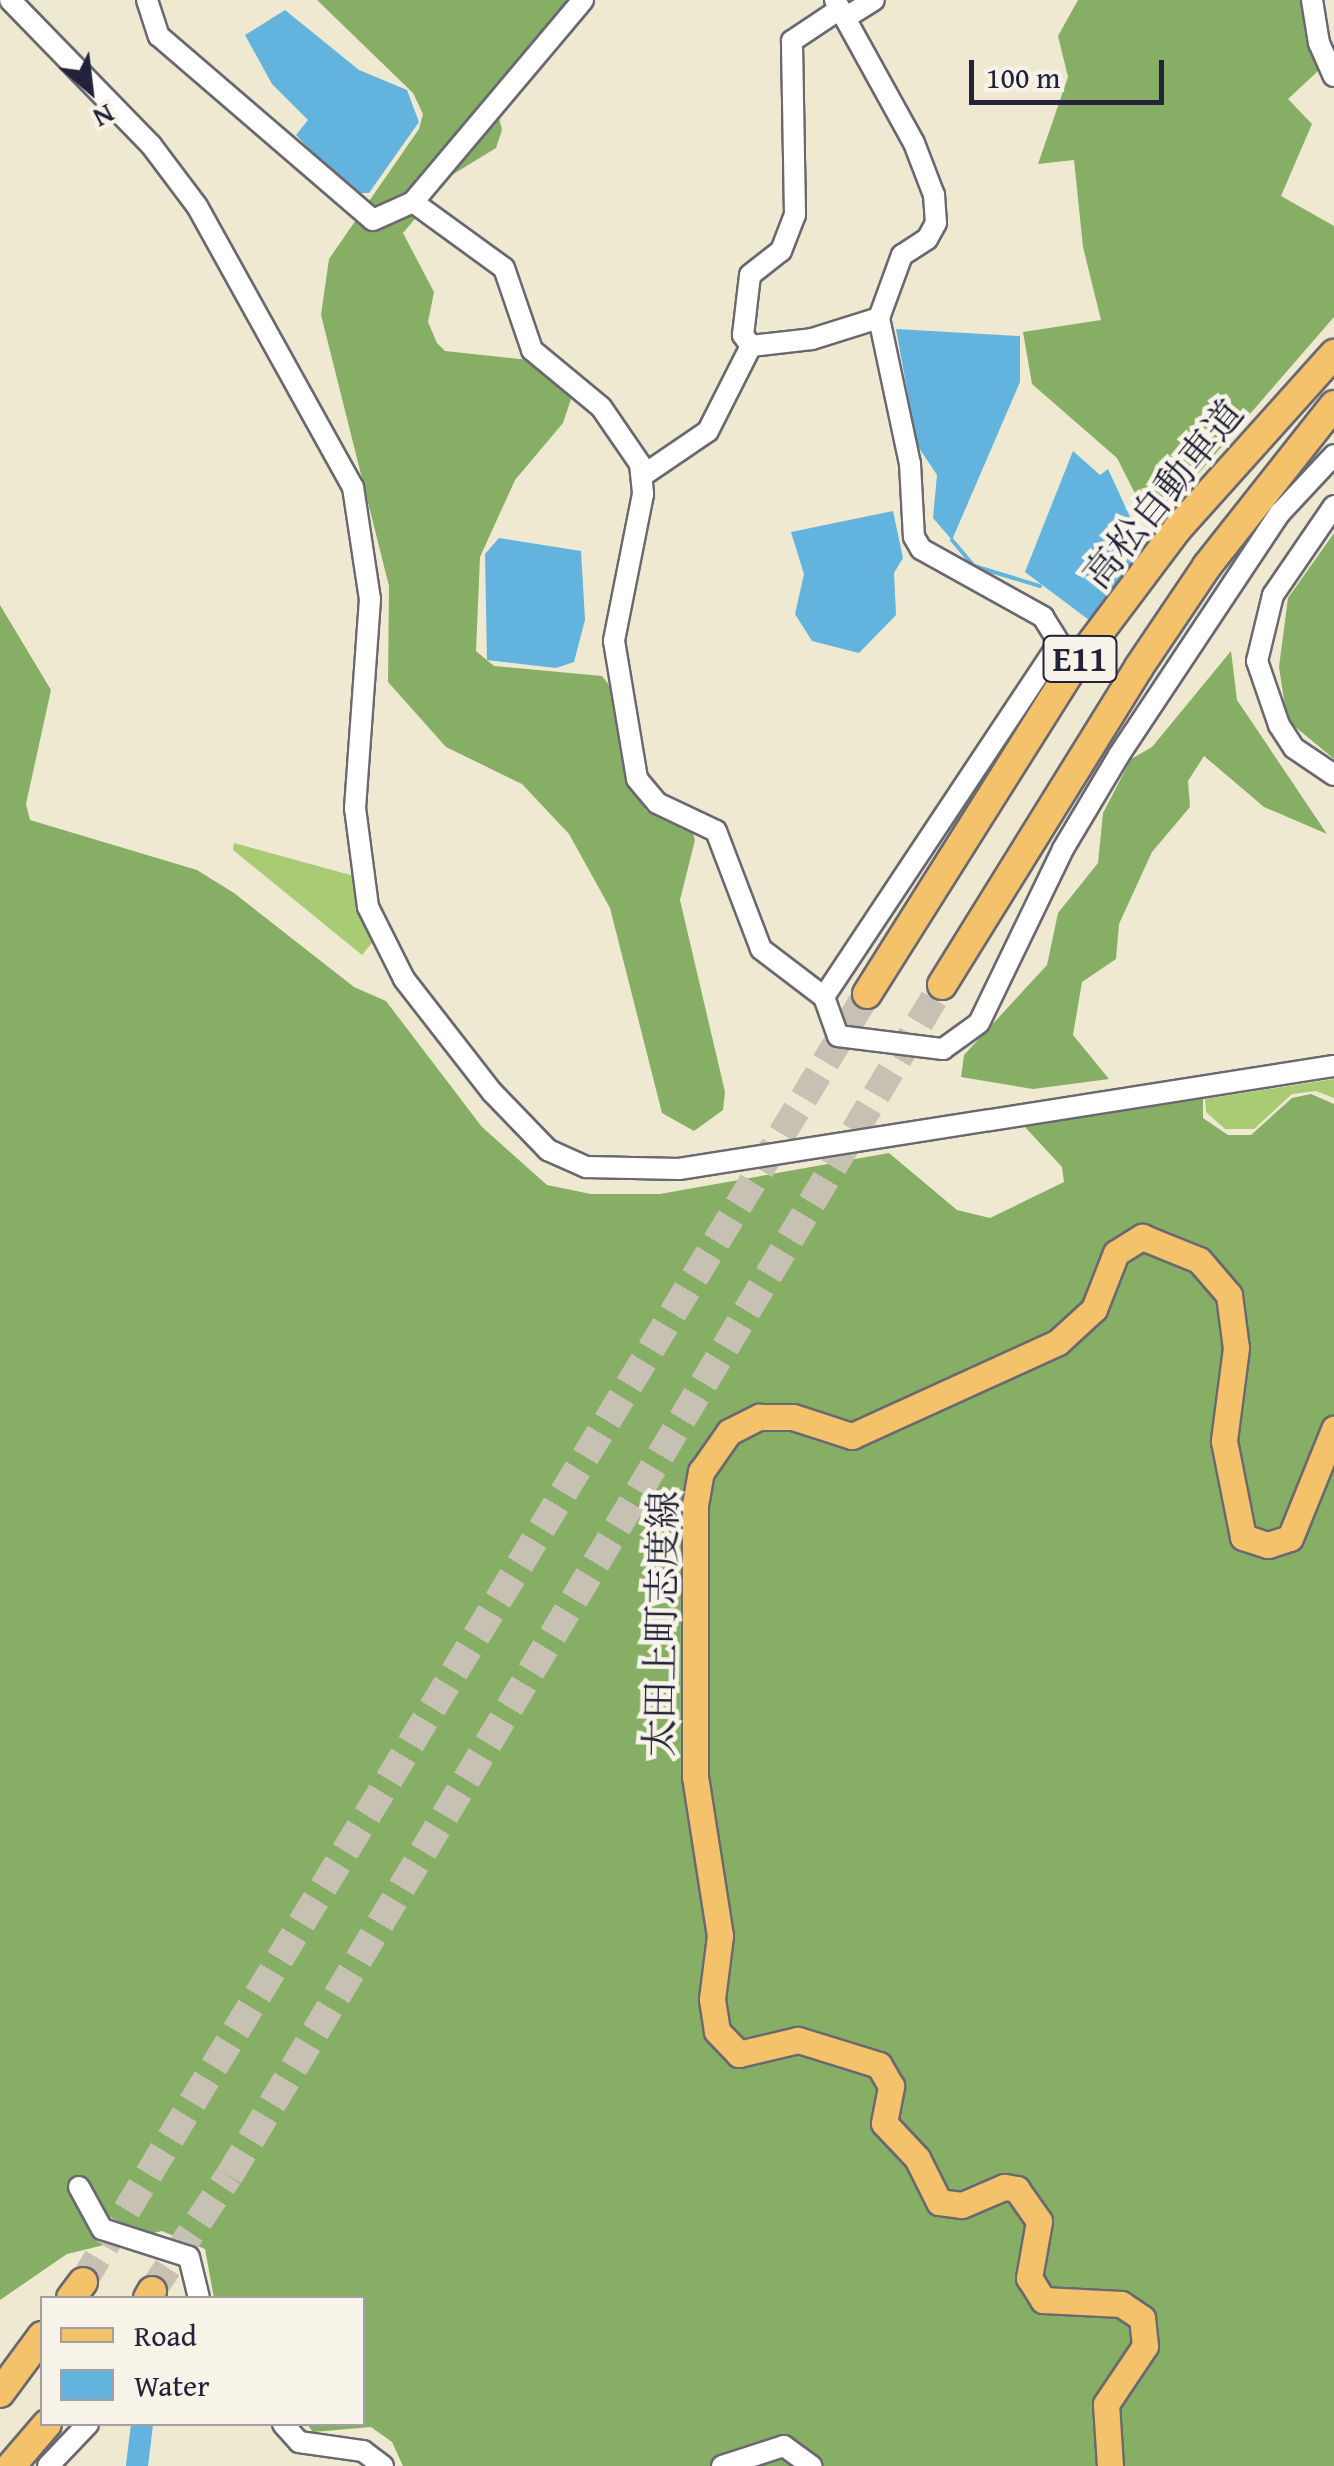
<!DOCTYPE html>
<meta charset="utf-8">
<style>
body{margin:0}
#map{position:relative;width:1334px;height:2466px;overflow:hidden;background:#efe9d1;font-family:"Gentium Book Plus","Noto Serif JP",serif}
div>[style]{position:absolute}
.green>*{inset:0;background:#a8cb73}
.forest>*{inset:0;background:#86af65}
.water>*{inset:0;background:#62b3dd}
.stream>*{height:4px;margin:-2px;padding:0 2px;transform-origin:2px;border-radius:2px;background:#62b3dd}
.river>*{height:22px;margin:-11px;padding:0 11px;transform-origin:11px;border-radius:11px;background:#62b3dd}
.highway-tunnel>*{height:28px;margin-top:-14px;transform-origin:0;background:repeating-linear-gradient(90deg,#c6c1b3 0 28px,transparent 0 42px)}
.roads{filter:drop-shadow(2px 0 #6a6870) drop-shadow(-2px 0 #6a6870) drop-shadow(0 2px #6a6870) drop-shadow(0 -2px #6a6870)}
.minor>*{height:20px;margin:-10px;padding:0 10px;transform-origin:10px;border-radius:10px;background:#fff}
.major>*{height:25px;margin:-12.5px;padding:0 12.5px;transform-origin:12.5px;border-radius:12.5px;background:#f4c26a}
.highway>*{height:28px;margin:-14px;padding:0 14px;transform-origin:14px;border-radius:14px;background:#f4c26a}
span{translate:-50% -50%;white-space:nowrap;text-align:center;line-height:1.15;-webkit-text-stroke:9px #f7f3e8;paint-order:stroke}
.shield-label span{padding:2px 8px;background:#f7f3e8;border:2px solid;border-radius:8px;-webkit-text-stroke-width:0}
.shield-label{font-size:35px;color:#22223b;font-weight:700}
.street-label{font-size:38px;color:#22223b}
.legend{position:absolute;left:40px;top:2296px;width:325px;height:130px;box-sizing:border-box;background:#f7f3e8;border:2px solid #a29fa3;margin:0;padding:12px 18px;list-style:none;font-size:30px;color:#22223b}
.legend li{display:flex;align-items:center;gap:20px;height:50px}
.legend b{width:50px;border:2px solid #a29fa3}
.north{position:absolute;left:40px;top:40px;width:100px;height:100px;-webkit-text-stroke:8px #f7f3e8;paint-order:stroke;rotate:152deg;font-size:28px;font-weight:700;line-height:40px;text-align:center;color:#22223b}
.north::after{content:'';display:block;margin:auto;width:35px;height:45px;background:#22223b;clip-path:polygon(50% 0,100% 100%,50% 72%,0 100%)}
.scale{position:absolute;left:969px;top:60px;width:195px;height:45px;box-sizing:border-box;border:5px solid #22223b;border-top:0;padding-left:12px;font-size:30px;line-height:35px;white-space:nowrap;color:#22223b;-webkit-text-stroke:8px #f7f3e8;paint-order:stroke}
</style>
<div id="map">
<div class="green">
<div style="clip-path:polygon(234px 843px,354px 876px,375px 939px,362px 955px,233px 850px)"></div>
<div style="clip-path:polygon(1334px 1079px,1334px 1098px,1316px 1091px,1292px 1094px,1254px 1129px,1225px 1129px,1206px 1112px,1205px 1099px)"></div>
</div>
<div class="forest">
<div style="clip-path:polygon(317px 0,574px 0,494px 98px,502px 130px,496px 148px,452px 175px,403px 233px,434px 292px,428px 322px,437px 343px,445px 351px,529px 360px,571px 399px,563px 423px,515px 480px,480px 557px,476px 651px,494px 666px,602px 676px,616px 694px,630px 776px,646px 811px,692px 830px,695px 840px,680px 900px,725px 1092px,723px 1110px,694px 1131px,662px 1113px,610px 908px,569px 834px,522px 784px,446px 747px,388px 682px,389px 586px,321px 315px,329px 259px,419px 129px,423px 114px,413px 93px)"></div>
<div style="clip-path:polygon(1078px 0,1303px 0,1318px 71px,1288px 99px,1312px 124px,1281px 196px,1334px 226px,1334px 317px,1152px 527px,1117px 458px,1032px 384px,1023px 332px,1101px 320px,1083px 247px,1074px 160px,1038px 164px,1068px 77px,1058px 36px)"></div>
<div style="clip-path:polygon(1334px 533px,1334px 759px,1287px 720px,1279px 667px,1288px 598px)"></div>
<div style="clip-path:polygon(0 605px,51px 690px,26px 804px,30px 820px,197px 870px,234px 893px,354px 987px,386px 1001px,482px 1127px,547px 1185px,591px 1194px,660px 1194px,889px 1153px,957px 1210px,990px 1218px,1064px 1182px,1062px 1167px,1024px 1126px,1203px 1096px,1203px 1118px,1228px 1135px,1251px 1135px,1292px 1098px,1311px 1094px,1334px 1104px,1334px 2466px,403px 2466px,392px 2442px,371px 2427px,313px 2432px,307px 2424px,362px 2424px,362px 2298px,214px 2298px,205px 2249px,162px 2231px,67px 2254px,0 2300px)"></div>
<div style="clip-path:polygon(1231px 651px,1237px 700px,1327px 834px,1264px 807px,1204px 756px,1188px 781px,1190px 807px,1152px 852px,1119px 924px,1116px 959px,1082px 982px,1073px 1035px,1109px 1079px,1033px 1089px,961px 1077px,964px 1055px,1047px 965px,1058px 913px,1098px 863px,1103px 813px,1131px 759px,1152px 747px)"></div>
</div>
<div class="water">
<div style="clip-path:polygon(285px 10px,359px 70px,407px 90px,419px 122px,369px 193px,351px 193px,296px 135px,308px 120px,272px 84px,245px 35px)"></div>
<div style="clip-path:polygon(896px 329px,1020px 336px,1020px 382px,952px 540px,933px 518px,937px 475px,917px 445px)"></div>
<div style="clip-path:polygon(1073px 451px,1100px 475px,1108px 469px,1144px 547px,1089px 620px,1025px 572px)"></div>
<div style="clip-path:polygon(893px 511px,903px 558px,894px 573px,896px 615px,859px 653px,812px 641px,795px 614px,804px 574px,791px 532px)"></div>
<div style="clip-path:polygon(499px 538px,581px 551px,585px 620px,574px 662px,556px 668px,487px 660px,485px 554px)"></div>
</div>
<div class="stream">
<div style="left:952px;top:540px;width:34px;rotate:50deg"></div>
<div style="left:974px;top:566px;width:69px;rotate:16.9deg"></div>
</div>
<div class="river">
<div style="left:137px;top:2466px;width:42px;rotate:-83.2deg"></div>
</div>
<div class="highway-tunnel">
<div style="left:83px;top:2282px;width:1508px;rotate:-58.67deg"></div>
<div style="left:152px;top:2291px;width:138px;rotate:-56.2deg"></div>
<div style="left:229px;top:2176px;width:1388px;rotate:-59.09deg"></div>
</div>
<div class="roads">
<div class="minor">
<div style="left:10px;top:0;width:202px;rotate:45.8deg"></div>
<div style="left:151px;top:145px;width:76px;rotate:53deg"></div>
<div style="left:197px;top:206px;width:321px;rotate:61deg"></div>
<div style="left:353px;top:487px;width:113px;rotate:81.4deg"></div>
<div style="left:370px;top:599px;width:210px;rotate:94.1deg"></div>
<div style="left:355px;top:808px;width:100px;rotate:82.5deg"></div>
<div style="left:368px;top:907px;width:80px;rotate:63.4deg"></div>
<div style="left:404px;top:979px;width:143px;rotate:52.1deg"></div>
<div style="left:492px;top:1092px;width:81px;rotate:46deg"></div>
<div style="left:548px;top:1150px;width:42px;rotate:24.1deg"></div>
<div style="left:586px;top:1167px;width:93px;rotate:1.2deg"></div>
<div style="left:679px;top:1169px;width:663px;rotate:-8.94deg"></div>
<div style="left:147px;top:0;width:38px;rotate:72deg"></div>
<div style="left:159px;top:36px;width:282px;rotate:40.7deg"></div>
<div style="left:373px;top:220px;width:44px;rotate:-24.2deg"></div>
<div style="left:413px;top:202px;width:264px;rotate:-49.9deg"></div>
<div style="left:835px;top:0;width:163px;rotate:61.1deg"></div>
<div style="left:914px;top:143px;width:56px;rotate:69deg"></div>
<div style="left:934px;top:195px;width:28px;rotate:86deg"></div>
<div style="left:936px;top:223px;width:18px;rotate:119deg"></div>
<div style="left:927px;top:239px;width:30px;rotate:147deg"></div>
<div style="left:902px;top:255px;width:67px;rotate:110.1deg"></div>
<div style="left:879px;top:318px;width:149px;rotate:78deg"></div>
<div style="left:910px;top:464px;width:73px;rotate:86.9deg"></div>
<div style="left:914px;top:537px;width:14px;rotate:60deg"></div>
<div style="left:921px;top:549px;width:140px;rotate:29.1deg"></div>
<div style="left:1043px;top:617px;width:31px;rotate:58deg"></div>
<div style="left:1059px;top:643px;width:425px;rotate:123.6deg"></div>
<div style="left:824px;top:997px;width:41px;rotate:70.3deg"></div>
<div style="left:838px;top:1036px;width:106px;rotate:7.1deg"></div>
<div style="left:943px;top:1049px;width:44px;rotate:-35.8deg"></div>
<div style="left:979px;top:1023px;width:193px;rotate:-64.2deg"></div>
<div style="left:1063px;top:849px;width:109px;rotate:-59.2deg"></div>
<div style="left:1119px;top:755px;width:291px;rotate:-56.4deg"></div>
<div style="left:1280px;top:513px;width:79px;rotate:-47deg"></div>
<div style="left:1312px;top:0;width:44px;rotate:80.8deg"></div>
<div style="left:1319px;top:43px;width:36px;rotate:66deg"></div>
<div style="left:845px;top:18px;width:34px;rotate:-32deg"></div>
<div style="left:413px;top:202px;width:112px;rotate:36deg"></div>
<div style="left:504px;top:268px;width:87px;rotate:71.1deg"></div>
<div style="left:532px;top:350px;width:89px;rotate:39.6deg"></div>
<div style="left:601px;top:407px;width:69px;rotate:55.6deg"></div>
<div style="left:640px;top:464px;width:30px;rotate:84deg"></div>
<div style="left:643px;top:494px;width:150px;rotate:101.2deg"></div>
<div style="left:614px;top:641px;width:140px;rotate:80.5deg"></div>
<div style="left:637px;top:779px;width:31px;rotate:50deg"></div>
<div style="left:657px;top:803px;width:65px;rotate:25.4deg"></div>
<div style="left:716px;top:831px;width:126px;rotate:69.1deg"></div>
<div style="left:761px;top:949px;width:79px;rotate:37.3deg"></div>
<div style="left:751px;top:346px;width:14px;rotate:-126deg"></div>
<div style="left:743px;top:335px;width:60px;rotate:-83.3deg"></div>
<div style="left:750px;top:275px;width:39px;rotate:-38deg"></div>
<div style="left:781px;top:251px;width:39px;rotate:-69deg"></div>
<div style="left:795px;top:215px;width:174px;rotate:-91deg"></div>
<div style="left:792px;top:41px;width:58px;rotate:-33.7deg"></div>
<div style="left:645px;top:474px;width:76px;rotate:-34.3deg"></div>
<div style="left:708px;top:431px;width:95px;rotate:-63.2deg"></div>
<div style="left:751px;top:346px;width:61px;rotate:-6.5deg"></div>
<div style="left:812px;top:339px;width:70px;rotate:-17.4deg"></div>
<div style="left:1334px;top:506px;width:108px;rotate:124.4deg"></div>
<div style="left:1273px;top:595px;width:68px;rotate:103.6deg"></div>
<div style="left:1257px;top:661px;width:68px;rotate:71deg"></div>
<div style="left:1279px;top:725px;width:27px;rotate:57deg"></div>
<div style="left:1294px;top:748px;width:48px;rotate:34deg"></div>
<div style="left:79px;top:2187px;width:48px;rotate:61.3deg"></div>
<div style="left:102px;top:2229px;width:91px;rotate:17.8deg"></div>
<div style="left:189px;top:2257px;width:42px;rotate:76.3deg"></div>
<div style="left:283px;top:2424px;width:24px;rotate:48deg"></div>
<div style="left:299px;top:2442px;width:65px;rotate:8deg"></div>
<div style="left:363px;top:2451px;width:25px;rotate:37deg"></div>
<div style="left:48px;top:2466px;width:58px;rotate:-46.4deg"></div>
<div style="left:722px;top:2466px;width:65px;rotate:-17.9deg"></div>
<div style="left:784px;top:2446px;width:34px;rotate:36deg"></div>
</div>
<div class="major">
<div style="left:1110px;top:2466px;width:62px;rotate:-93.7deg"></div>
<div style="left:1106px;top:2404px;width:70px;rotate:-56.1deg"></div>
<div style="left:1145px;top:2346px;width:28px;rotate:-96deg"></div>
<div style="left:1142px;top:2318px;width:25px;rotate:-146deg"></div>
<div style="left:1121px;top:2304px;width:78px;rotate:-177.1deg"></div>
<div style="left:1043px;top:2300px;width:26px;rotate:-122deg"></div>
<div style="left:1029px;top:2278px;width:58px;rotate:-80deg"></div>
<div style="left:1039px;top:2221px;width:39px;rotate:-125deg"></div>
<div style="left:1017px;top:2189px;width:13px;rotate:-171deg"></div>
<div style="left:1004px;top:2187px;width:46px;rotate:156.8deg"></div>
<div style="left:962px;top:2205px;width:23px;rotate:-173deg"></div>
<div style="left:939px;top:2202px;width:49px;rotate:-116.6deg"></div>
<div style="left:917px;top:2158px;width:48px;rotate:-133.3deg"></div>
<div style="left:884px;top:2123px;width:38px;rotate:-79deg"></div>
<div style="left:891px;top:2086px;width:24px;rotate:-120deg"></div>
<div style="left:879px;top:2065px;width:85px;rotate:-162.8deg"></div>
<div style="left:798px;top:2040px;width:61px;rotate:166.7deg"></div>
<div style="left:739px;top:2054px;width:32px;rotate:-134deg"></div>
<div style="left:717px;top:2031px;width:32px;rotate:-99deg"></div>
<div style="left:712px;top:1999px;width:64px;rotate:-82.8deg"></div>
<div style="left:720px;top:1936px;width:161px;rotate:-98.9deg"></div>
<div style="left:695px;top:1777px;width:272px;rotate:-90deg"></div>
<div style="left:695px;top:1505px;width:34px;rotate:-80deg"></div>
<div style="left:701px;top:1472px;width:49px;rotate:-55deg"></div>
<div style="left:729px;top:1432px;width:34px;rotate:-27deg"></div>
<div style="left:759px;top:1417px;width:34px"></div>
<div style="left:793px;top:1417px;width:62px;rotate:17.9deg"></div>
<div style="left:852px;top:1436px;width:226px;rotate:-24.5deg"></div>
<div style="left:1058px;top:1342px;width:49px;rotate:-42.5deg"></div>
<div style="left:1094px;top:1309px;width:60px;rotate:-68.6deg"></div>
<div style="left:1116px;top:1253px;width:31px;rotate:-32deg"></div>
<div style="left:1142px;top:1237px;width:61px;rotate:22deg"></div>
<div style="left:1199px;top:1260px;width:46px;rotate:49.4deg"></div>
<div style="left:1229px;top:1295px;width:53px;rotate:82.5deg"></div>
<div style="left:1236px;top:1348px;width:94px;rotate:97.4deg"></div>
<div style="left:1224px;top:1441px;width:98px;rotate:78.8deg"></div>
<div style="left:1243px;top:1537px;width:26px;rotate:18deg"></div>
<div style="left:1268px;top:1545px;width:23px;rotate:-18deg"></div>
<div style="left:1290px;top:1538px;width:118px;rotate:-68deg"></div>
</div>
<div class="highway">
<div style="left:942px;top:985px;width:374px;rotate:-58.2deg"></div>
<div style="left:1139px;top:667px;width:122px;rotate:-56deg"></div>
<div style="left:1207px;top:566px;width:205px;rotate:-51.7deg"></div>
<div style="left:867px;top:994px;width:379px;rotate:-57.8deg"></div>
<div style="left:1069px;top:673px;width:181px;rotate:-53.1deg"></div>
<div style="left:1178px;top:528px;width:234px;rotate:-48.1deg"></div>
<div style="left:71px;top:2298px;width:20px;rotate:-53deg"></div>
<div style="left:148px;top:2298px;width:8px;rotate:-60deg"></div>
<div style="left:0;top:2393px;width:71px;rotate:-53.6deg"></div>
<div style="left:11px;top:2466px;width:55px;rotate:-49.4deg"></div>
</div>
</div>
<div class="shield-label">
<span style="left:1080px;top:659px">E11</span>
</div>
<div class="street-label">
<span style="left:1163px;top:494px;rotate:-51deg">高松自動車道</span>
<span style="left:661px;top:1624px;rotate:-89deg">太田上町志度線</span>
</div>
<ul class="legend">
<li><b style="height:12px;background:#f4c26a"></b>Road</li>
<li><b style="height:28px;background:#62b3dd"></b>Water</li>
</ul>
<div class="north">N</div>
<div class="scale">100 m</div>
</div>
